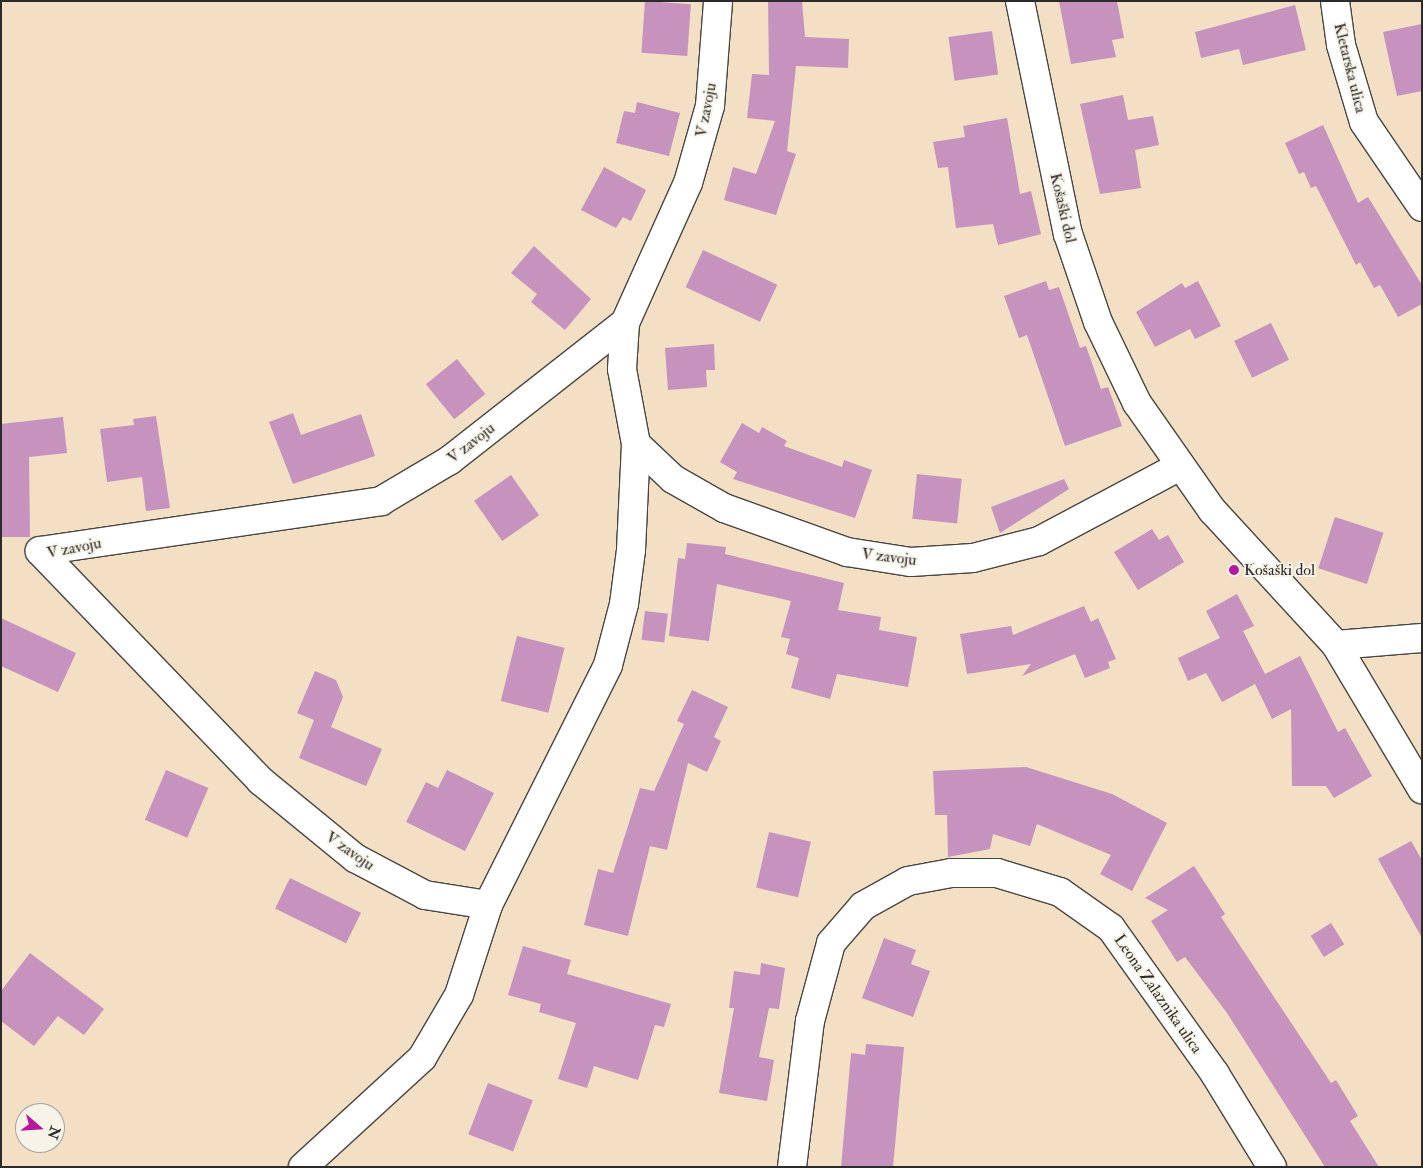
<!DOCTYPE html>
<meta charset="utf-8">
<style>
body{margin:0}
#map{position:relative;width:1423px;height:1168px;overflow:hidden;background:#f3dfc4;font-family:"IM FELL Double Pica",serif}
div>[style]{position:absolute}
.building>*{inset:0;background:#c692be;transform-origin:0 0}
.roads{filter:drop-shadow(1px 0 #494642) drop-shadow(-1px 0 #494642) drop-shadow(0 1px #494642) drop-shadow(0 -1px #494642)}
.minor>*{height:28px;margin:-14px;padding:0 14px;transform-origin:14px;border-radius:14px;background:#fff}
.tertiary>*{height:28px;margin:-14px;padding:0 14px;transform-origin:14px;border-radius:14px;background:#fff}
.dots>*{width:14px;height:14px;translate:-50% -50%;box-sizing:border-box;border:2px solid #f7f3e8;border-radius:50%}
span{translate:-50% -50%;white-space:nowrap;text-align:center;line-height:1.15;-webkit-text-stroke:4px #f7f3e8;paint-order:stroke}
.street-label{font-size:16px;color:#2b2b2b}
.poi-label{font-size:16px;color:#2b2b2b}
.left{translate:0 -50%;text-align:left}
.frame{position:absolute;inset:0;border:2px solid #2b2b2b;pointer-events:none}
.north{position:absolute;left:15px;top:1103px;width:50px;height:50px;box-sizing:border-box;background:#f7f3e8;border:1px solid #a5a39c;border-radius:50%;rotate:109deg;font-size:14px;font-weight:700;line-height:20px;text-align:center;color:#2b2b2b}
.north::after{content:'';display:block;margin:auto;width:18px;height:22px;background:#b5179e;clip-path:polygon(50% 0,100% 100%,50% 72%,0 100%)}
</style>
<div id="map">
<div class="building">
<div style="left:645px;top:1px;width:46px;height:52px;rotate:4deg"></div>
<div style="clip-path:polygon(768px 1px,802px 1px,805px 37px,849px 39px,848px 68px,796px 66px,787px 151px,796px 154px,776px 215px,724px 200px,733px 167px,756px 174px,775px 121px,747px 118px,752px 74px,769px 75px)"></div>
<div style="clip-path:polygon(1059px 1px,1117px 1px,1124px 38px,1112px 40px,1116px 57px,1071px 64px)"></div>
<div style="clip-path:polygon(1295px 5px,1306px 50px,1243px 65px,1239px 49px,1201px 58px,1195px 32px)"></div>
<div style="clip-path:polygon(1422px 24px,1422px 91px,1397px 96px,1383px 32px)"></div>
<div style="left:992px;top:31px;width:44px;height:44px;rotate:82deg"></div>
<div style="clip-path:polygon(1123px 95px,1128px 120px,1153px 116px,1159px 145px,1135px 150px,1141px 188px,1100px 194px,1080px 104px)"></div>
<div style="clip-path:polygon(637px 102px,680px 113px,669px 156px,616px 143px,624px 111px,635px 113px)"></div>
<div style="clip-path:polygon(1007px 118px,1020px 194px,1031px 191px,1041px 234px,998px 245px,993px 224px,956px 228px,948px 167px,938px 168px,933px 142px,965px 137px,963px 126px)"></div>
<div style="clip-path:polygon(1323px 125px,1358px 203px,1368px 197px,1422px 285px,1422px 304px,1398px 317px,1380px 285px,1374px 288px,1360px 262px,1356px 265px,1316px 186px,1311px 188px,1304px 172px,1299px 174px,1285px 143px)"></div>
<div style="clip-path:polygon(604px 167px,646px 190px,631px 221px,623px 217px,616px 228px,581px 210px)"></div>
<div style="clip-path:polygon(534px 246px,591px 299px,565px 330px,531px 302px,537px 294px,511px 273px)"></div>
<div style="left:703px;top:250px;width:82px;height:41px;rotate:25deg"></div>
<div style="clip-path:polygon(1046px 281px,1049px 290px,1059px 287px,1080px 348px,1086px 346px,1101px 389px,1108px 387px,1122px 426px,1065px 446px,1027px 335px,1019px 338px,1004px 296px)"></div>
<div style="clip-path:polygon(1198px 281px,1221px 326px,1195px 339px,1190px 329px,1155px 347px,1136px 312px,1182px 283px,1185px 288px)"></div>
<div style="left:1271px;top:323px;width:41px;height:41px;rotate:64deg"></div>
<div style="clip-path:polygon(714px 344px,715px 370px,706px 370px,707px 387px,668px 390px,665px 348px)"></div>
<div style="left:457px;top:359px;width:45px;height:40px;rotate:51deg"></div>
<div style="clip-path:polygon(293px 413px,301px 435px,361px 414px,375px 456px,293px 484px,269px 422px)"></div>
<div style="clip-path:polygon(156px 416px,170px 508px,146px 511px,142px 477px,107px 482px,100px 429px,134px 425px,133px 419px)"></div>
<div style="clip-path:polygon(63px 417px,67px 453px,29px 457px,30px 537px,1px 537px,1px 424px)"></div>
<div style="clip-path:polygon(742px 423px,759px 433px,762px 427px,787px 441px,784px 446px,842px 467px,844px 460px,872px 470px,855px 518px,733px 479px,737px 472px,720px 462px)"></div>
<div style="left:917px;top:474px;width:45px;height:45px;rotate:6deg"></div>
<div style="left:511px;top:475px;width:49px;height:45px;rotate:55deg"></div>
<div style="clip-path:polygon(1064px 479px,1069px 489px,1000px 533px,991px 507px)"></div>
<div style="left:1335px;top:517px;width:51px;height:54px;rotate:18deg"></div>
<div style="clip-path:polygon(1152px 529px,1159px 540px,1168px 535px,1184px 562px,1138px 590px,1114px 552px)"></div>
<div style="clip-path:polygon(687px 543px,726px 547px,725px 554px,844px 583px,838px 610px,881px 617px,879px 630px,917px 637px,908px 687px,837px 674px,830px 699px,791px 688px,799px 658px,786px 654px,790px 639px,781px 637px,791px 601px,717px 584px,709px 641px,669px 636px,678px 558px,685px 559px)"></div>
<div style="clip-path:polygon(1237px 594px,1254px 626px,1243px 631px,1265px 674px,1300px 656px,1338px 732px,1345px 728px,1372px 776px,1334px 798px,1326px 786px,1292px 786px,1291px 709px,1272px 719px,1255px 684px,1222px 702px,1206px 673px,1188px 681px,1178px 658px,1220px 638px,1206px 611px)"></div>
<div style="clip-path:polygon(1084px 606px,1091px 622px,1098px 618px,1116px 659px,1108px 662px,1110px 668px,1085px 678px,1075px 654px,1022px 676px,1031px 664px,967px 674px,960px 634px,1011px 626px,1013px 635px)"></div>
<div style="left:645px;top:611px;width:23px;height:29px;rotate:7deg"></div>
<div style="clip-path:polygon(1px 618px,76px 653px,58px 692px,1px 666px)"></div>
<div style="left:517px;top:636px;width:49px;height:67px;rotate:14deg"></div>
<div style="clip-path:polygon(315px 671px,336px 680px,343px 697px,331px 727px,382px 749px,366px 786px,299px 758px,314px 720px,297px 713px)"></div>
<div style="clip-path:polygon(692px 690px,728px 707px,714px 737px,721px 741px,707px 772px,688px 763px,667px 850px,650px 846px,628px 936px,584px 925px,598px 869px,613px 873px,640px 788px,654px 791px,684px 724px,677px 721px)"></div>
<div style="clip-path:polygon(1026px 767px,1112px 794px,1167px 823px,1132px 891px,1100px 874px,1111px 855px,1037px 824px,1030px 846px,993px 834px,990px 849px,948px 857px,947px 815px,935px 815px,933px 771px)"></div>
<div style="left:166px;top:770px;width:46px;height:54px;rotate:23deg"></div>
<div style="clip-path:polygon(447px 770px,494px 793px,465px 851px,406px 822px,426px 782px,438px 788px)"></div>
<div style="left:769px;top:832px;width:43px;height:57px;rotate:13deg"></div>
<div style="clip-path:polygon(1411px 841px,1422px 860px,1422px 938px,1378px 859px)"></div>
<div style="clip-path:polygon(1194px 866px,1225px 914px,1221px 917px,1331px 1083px,1336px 1080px,1358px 1116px,1350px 1121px,1379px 1167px,1325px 1167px,1227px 1013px,1185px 957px,1177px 962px,1151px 921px,1168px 910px,1145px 898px)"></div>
<div style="left:290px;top:878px;width:79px;height:34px;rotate:26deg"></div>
<div style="left:1331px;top:923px;width:25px;height:24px;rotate:58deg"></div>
<div style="clip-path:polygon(884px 938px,916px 950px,911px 964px,930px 971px,913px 1017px,862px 998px)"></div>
<div style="clip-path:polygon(523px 946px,571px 960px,567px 974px,671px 1004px,664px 1027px,655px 1025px,638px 1080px,594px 1066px,587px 1088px,558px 1079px,576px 1023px,539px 1012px,541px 1004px,508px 995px)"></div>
<div style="clip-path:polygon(30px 953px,104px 1009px,84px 1035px,58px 1016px,34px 1046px,1px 1021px,1px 991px)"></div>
<div style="clip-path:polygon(761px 963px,785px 968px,779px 1009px,769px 1008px,759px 1057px,774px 1060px,767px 1101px,719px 1093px,734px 1008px,729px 1008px,734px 971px,760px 975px)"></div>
<div style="clip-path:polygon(866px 1044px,904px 1047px,893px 1167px,841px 1167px,851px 1053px,865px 1055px)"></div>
<div style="left:488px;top:1083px;width:48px;height:55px;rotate:21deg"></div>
</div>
<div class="roads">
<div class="minor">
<div style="left:1335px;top:1px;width:44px;rotate:82.2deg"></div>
<div style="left:1341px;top:45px;width:80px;rotate:73.4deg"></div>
<div style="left:1364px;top:122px;width:103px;rotate:55.7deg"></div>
<div style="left:636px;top:444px;width:51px;rotate:43.4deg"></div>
<div style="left:673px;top:479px;width:59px;rotate:29.6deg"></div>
<div style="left:724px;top:508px;width:131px;rotate:19.7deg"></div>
<div style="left:847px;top:552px;width:65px;rotate:8.9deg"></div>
<div style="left:911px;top:562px;width:62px;rotate:-3.7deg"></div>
<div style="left:973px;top:558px;width:68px;rotate:-14.4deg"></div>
<div style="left:1039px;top:541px;width:160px;rotate:-28deg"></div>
<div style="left:1336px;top:645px;width:168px;rotate:59.2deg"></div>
<div style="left:488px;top:905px;width:64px;rotate:-171deg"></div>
<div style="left:425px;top:895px;width:79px;rotate:-152.1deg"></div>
<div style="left:355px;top:858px;width:122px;rotate:-140.7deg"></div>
<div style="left:261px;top:781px;width:319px;rotate:-133.9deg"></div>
<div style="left:40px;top:551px;width:345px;rotate:-8.3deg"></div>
<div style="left:381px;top:501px;width:80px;rotate:-30.7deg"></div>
<div style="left:450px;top:460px;width:222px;rotate:-38.1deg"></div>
<div style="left:303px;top:1167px;width:161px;rotate:-42.5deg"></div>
<div style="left:422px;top:1058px;width:73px;rotate:-59.6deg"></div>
<div style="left:459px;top:995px;width:95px;rotate:-72.1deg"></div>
<div style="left:488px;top:905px;width:268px;rotate:-63.4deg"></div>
<div style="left:608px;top:665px;width:63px;rotate:-75.3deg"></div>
<div style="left:624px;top:604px;width:54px;rotate:-82.6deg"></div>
<div style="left:631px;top:550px;width:106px;rotate:-87.3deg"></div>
<div style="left:636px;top:444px;width:76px;rotate:-100.6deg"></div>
<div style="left:622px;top:369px;width:46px;rotate:-86.3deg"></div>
<div style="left:625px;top:323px;width:154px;rotate:-65.8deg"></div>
<div style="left:688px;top:183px;width:80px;rotate:-74.1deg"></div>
<div style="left:710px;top:106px;width:105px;rotate:-85.6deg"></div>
<div style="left:792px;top:1167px;width:147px;rotate:-83deg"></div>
<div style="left:810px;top:1021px;width:81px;rotate:-74.9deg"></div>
<div style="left:831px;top:943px;width:49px;rotate:-49.1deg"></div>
<div style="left:863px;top:906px;width:51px;rotate:-29.1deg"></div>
<div style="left:908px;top:881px;width:44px;rotate:-10.5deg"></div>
<div style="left:951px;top:873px;width:46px"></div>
<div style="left:997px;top:873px;width:66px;rotate:16.8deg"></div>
<div style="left:1060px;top:892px;width:62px;rotate:35.2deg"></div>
<div style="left:1111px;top:928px;width:179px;rotate:54.5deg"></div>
<div style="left:1215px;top:1074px;width:109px;rotate:58.5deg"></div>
</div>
<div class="tertiary">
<div style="left:1020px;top:1px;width:238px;rotate:78.4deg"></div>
<div style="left:1068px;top:234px;width:93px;rotate:71.2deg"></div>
<div style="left:1098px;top:322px;width:90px;rotate:64.3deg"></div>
<div style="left:1137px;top:403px;width:131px;rotate:55deg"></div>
<div style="left:1212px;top:510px;width:183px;rotate:47.4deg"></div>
<div style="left:1336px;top:645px;width:86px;rotate:-4.7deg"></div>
</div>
</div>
<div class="dots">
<div style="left:1234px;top:570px;background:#b5179e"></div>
</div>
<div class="street-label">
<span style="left:1350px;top:68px;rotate:76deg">Kletarska ulica</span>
<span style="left:706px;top:110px;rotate:-79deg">V zavoju</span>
<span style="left:1063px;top:208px;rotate:77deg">Košaški dol</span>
<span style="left:471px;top:443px;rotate:-38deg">V zavoju</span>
<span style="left:74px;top:548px;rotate:-11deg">V zavoju</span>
<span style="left:889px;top:557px;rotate:7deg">V zavoju</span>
<span style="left:350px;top:851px;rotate:35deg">V zavoju</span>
<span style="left:1158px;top:994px;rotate:55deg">Leona Zalaznika ulica</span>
</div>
<div class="poi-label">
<span class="left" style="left:1244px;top:570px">Košaški dol</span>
</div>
<div class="frame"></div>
<div class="north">N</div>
</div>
